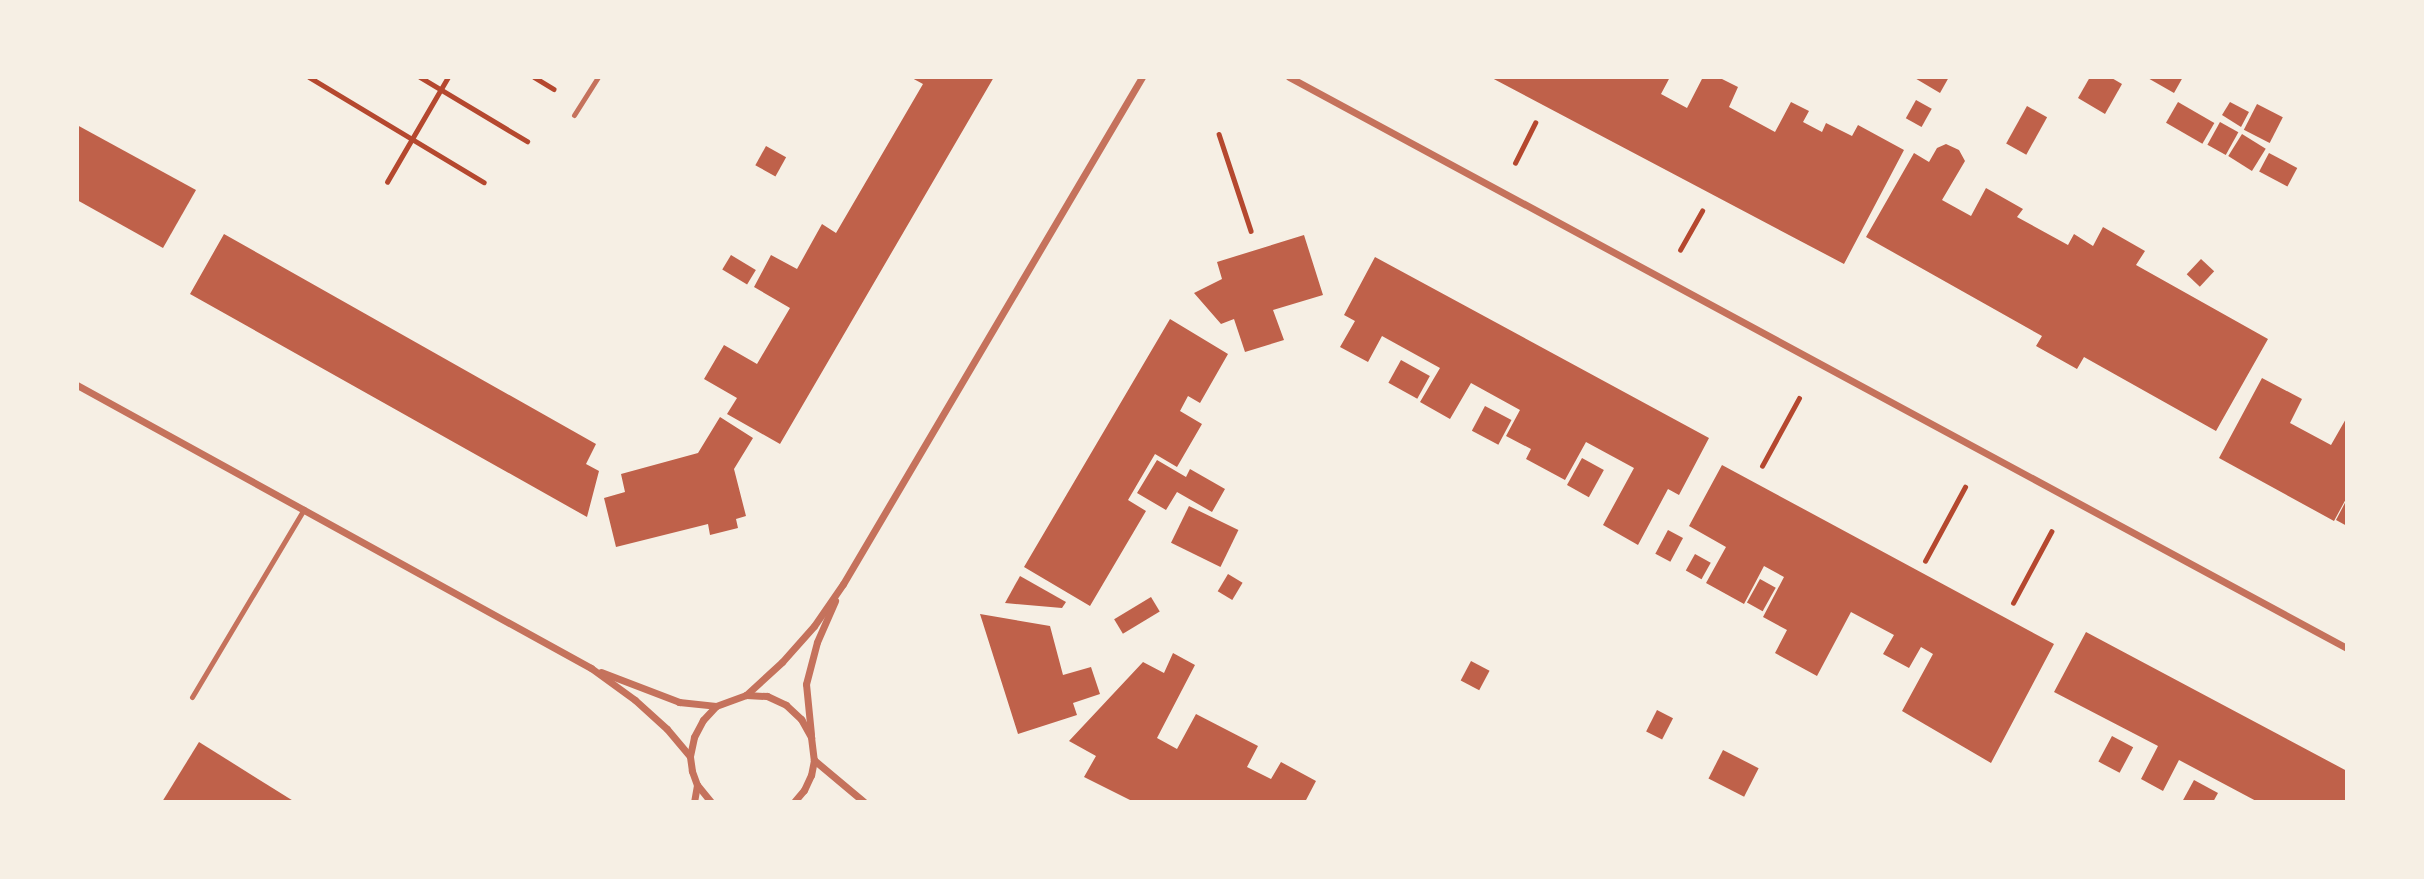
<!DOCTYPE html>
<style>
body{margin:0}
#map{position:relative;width:2424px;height:879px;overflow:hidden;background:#f6efe4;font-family:"Asap Condensed",sans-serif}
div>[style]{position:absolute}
.building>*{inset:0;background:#bf614a;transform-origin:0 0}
.path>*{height:4.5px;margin:-2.25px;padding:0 2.25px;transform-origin:2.25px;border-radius:2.25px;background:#b5482f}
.service>*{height:5px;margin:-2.5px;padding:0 2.5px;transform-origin:2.5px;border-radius:2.5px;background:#c5725c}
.minor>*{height:7px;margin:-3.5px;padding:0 3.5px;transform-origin:3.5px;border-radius:3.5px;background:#c5725c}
span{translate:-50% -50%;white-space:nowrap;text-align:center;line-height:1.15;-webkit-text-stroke:6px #f6efe4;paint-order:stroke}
.frame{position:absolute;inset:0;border:79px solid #f6efe4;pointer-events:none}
</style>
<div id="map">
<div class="building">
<div style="clip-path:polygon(910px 77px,994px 77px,780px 444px,727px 414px,737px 398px,704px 379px,724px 345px,757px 364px,790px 308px,754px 287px,771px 255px,797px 269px,822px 224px,836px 233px,923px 84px)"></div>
<div style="clip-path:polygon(1490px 77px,1670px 77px,1661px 94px,1687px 108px,1703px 77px,1718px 77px,1738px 87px,1729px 107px,1775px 132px,1791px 102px,1809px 111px,1803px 122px,1822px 132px,1826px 123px,1852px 136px,1858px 125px,1904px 150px,1844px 264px)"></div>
<div style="clip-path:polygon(1913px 77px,1949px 77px,1940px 93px)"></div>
<div style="clip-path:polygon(2090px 77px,2110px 77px,2122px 84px,2105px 114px,2078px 98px)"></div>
<div style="clip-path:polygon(2146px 77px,2183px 77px,2174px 93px)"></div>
<div style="left:1916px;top:100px;width:18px;height:21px;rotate:29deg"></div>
<div style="left:2178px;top:102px;width:42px;height:24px;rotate:30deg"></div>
<div style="clip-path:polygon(2230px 102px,2249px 112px,2241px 127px,2222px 115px)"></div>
<div style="left:2257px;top:104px;width:29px;height:29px;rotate:27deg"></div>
<div style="left:2027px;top:106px;width:23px;height:43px;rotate:29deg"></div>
<div style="left:2220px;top:122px;width:21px;height:26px;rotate:29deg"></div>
<div style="clip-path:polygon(77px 125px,196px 190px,163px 248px,77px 200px)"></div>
<div style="left:2242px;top:134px;width:28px;height:26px;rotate:32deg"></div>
<div style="clip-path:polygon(1946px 144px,1959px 150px,1965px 161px,1942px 200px,1971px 216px,1986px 188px,2023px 209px,2017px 217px,2068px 245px,2074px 234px,2093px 246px,2103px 227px,2145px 251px,2136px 265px,2268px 339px,2216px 431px,2084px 357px,2077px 369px,2036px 346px,2042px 336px,1866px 237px,1914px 153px,1929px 162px,1937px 148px)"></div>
<div style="left:766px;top:146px;width:23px;height:22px;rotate:29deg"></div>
<div style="left:2269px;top:153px;width:32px;height:21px;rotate:28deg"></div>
<div style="clip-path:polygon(224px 234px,596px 444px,586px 464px,599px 471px,587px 517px,190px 294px)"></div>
<div style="clip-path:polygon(1304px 235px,1323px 295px,1273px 310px,1284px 340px,1245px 352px,1234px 319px,1221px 324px,1194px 293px,1222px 279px,1217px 262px)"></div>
<div style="left:731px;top:255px;width:29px;height:17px;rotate:31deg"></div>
<div style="clip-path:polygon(1375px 257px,1709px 438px,1679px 495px,1668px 489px,1638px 545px,1603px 525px,1634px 468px,1586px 442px,1565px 480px,1526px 459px,1531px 449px,1506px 436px,1520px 410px,1471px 383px,1450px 419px,1420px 402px,1440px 368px,1382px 336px,1368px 362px,1340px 347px,1355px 321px,1344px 315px)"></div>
<div style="left:2201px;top:259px;width:18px;height:21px;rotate:43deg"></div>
<div style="clip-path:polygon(1170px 319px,1228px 354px,1200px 403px,1188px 396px,1180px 411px,1202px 424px,1177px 467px,1155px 454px,1128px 500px,1146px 511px,1090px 606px,1024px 567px)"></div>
<div style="left:1401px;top:360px;width:33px;height:26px;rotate:29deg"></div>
<div style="clip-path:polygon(2262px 378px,2302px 399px,2290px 423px,2331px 445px,2347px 417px,2347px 497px,2334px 521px,2219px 458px)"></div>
<div style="left:1485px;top:406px;width:30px;height:28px;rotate:28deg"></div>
<div style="clip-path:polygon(720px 417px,753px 438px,734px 469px,746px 516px,736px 519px,738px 528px,710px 535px,708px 524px,616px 547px,604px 498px,625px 492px,621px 474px,698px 453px)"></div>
<div style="left:1582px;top:458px;width:25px;height:31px;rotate:29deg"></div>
<div style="clip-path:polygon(1157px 460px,1186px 477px,1190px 469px,1225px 489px,1212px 512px,1177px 492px,1166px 510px,1137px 493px)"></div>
<div style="clip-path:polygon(1722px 465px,2054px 644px,1991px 763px,1902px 711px,1933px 654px,1921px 647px,1909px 668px,1883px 654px,1894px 635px,1851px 612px,1817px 676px,1775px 653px,1787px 630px,1763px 617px,1784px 577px,1764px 566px,1744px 604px,1706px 583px,1726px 547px,1689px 526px)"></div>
<div style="clip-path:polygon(2347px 499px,2347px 526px,2336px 520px)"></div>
<div style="left:1189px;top:506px;width:55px;height:41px;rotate:26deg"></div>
<div style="left:1668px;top:530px;width:17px;height:27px;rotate:28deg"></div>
<div style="left:1695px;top:554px;width:18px;height:19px;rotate:29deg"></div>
<div style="left:1228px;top:574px;width:17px;height:20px;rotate:31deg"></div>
<div style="clip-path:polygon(1020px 576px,1066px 602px,1062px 608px,1005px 603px)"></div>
<div style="left:1760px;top:579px;width:18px;height:27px;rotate:29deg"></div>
<div style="left:1151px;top:597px;width:17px;height:43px;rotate:59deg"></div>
<div style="clip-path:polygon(980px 614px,1050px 626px,1063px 675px,1091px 667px,1100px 694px,1073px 703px,1077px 715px,1018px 734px)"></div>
<div style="clip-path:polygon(2086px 632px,2347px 771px,2347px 802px,2258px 802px,2179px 760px,2163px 791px,2141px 779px,2158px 746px,2054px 692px)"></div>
<div style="clip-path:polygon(1173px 653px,1195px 665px,1157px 738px,1177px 749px,1196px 714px,1258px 746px,1247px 767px,1271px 779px,1281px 762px,1316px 781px,1305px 802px,1134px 802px,1084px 777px,1096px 756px,1069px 741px,1143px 662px,1164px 673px)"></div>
<div style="left:1471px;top:661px;width:21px;height:22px;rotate:28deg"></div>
<div style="left:1657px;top:710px;width:18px;height:24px;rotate:27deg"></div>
<div style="left:2112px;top:736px;width:24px;height:29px;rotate:28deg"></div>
<div style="clip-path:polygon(199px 742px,295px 802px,162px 802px)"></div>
<div style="left:1723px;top:750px;width:40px;height:32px;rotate:27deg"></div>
<div style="clip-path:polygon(2194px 780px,2218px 793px,2213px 802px,2182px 802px)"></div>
</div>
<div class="path">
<div style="left:309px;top:77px;width:204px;rotate:31deg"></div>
<div style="left:420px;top:77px;width:125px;rotate:30.9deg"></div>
<div style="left:534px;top:77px;width:23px;rotate:31deg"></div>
<div style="left:1219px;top:134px;width:102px;rotate:71.7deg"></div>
<div style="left:1515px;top:163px;width:45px;rotate:-63.4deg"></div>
<div style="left:387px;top:182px;width:121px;rotate:-59.8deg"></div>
<div style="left:1680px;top:250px;width:45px;rotate:-60.6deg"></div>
<div style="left:1762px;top:466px;width:77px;rotate:-61.4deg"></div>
<div style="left:1925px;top:561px;width:84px;rotate:-61.6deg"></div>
<div style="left:2013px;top:603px;width:81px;rotate:-61.8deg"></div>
</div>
<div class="service">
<div style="left:574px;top:115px;width:45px;rotate:-57.7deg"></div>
<div style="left:192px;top:697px;width:219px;rotate:-59.2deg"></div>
</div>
<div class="minor">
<div style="left:1289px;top:77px;width:1202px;rotate:28.36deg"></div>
<div style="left:77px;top:385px;width:587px;rotate:28.84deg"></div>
<div style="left:591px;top:668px;width:54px;rotate:36deg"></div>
<div style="left:635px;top:700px;width:43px;rotate:42.2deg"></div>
<div style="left:667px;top:729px;width:35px;rotate:50deg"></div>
<div style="left:601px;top:672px;width:84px;rotate:21deg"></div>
<div style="left:679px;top:702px;width:37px;rotate:6deg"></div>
<div style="left:746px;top:695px;width:49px;rotate:-42.5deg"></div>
<div style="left:782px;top:662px;width:48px;rotate:-48.4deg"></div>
<div style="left:814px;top:626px;width:51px;rotate:-55.4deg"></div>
<div style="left:843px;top:584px;width:589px;rotate:-59.47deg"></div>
<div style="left:811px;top:734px;width:50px;rotate:-95.7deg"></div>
<div style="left:806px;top:684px;width:43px;rotate:-75.3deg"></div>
<div style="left:817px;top:642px;width:45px;rotate:-66.3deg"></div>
<div style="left:814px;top:760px;width:65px;rotate:40deg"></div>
<div style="left:694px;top:802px;width:17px;rotate:-80deg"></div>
<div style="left:711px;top:802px;width:22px;rotate:-129deg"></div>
<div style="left:697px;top:785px;width:15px;rotate:-110deg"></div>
<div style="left:692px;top:771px;width:15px;rotate:-98deg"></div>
<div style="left:690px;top:756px;width:19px;rotate:-78deg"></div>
<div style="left:694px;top:737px;width:19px;rotate:-62deg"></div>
<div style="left:703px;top:720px;width:19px;rotate:-47deg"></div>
<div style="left:716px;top:706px;width:32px;rotate:-20deg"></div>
<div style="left:746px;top:695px;width:21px;rotate:3deg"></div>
<div style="left:767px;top:696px;width:21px;rotate:25deg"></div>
<div style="left:786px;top:705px;width:21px;rotate:43deg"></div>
<div style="left:801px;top:719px;width:21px;rotate:61deg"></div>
<div style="left:811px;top:737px;width:23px;rotate:83deg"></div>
<div style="left:814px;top:760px;width:15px;rotate:101deg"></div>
<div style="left:811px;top:775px;width:17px;rotate:115deg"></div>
<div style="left:804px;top:790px;width:16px;rotate:130deg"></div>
</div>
<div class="frame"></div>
</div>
